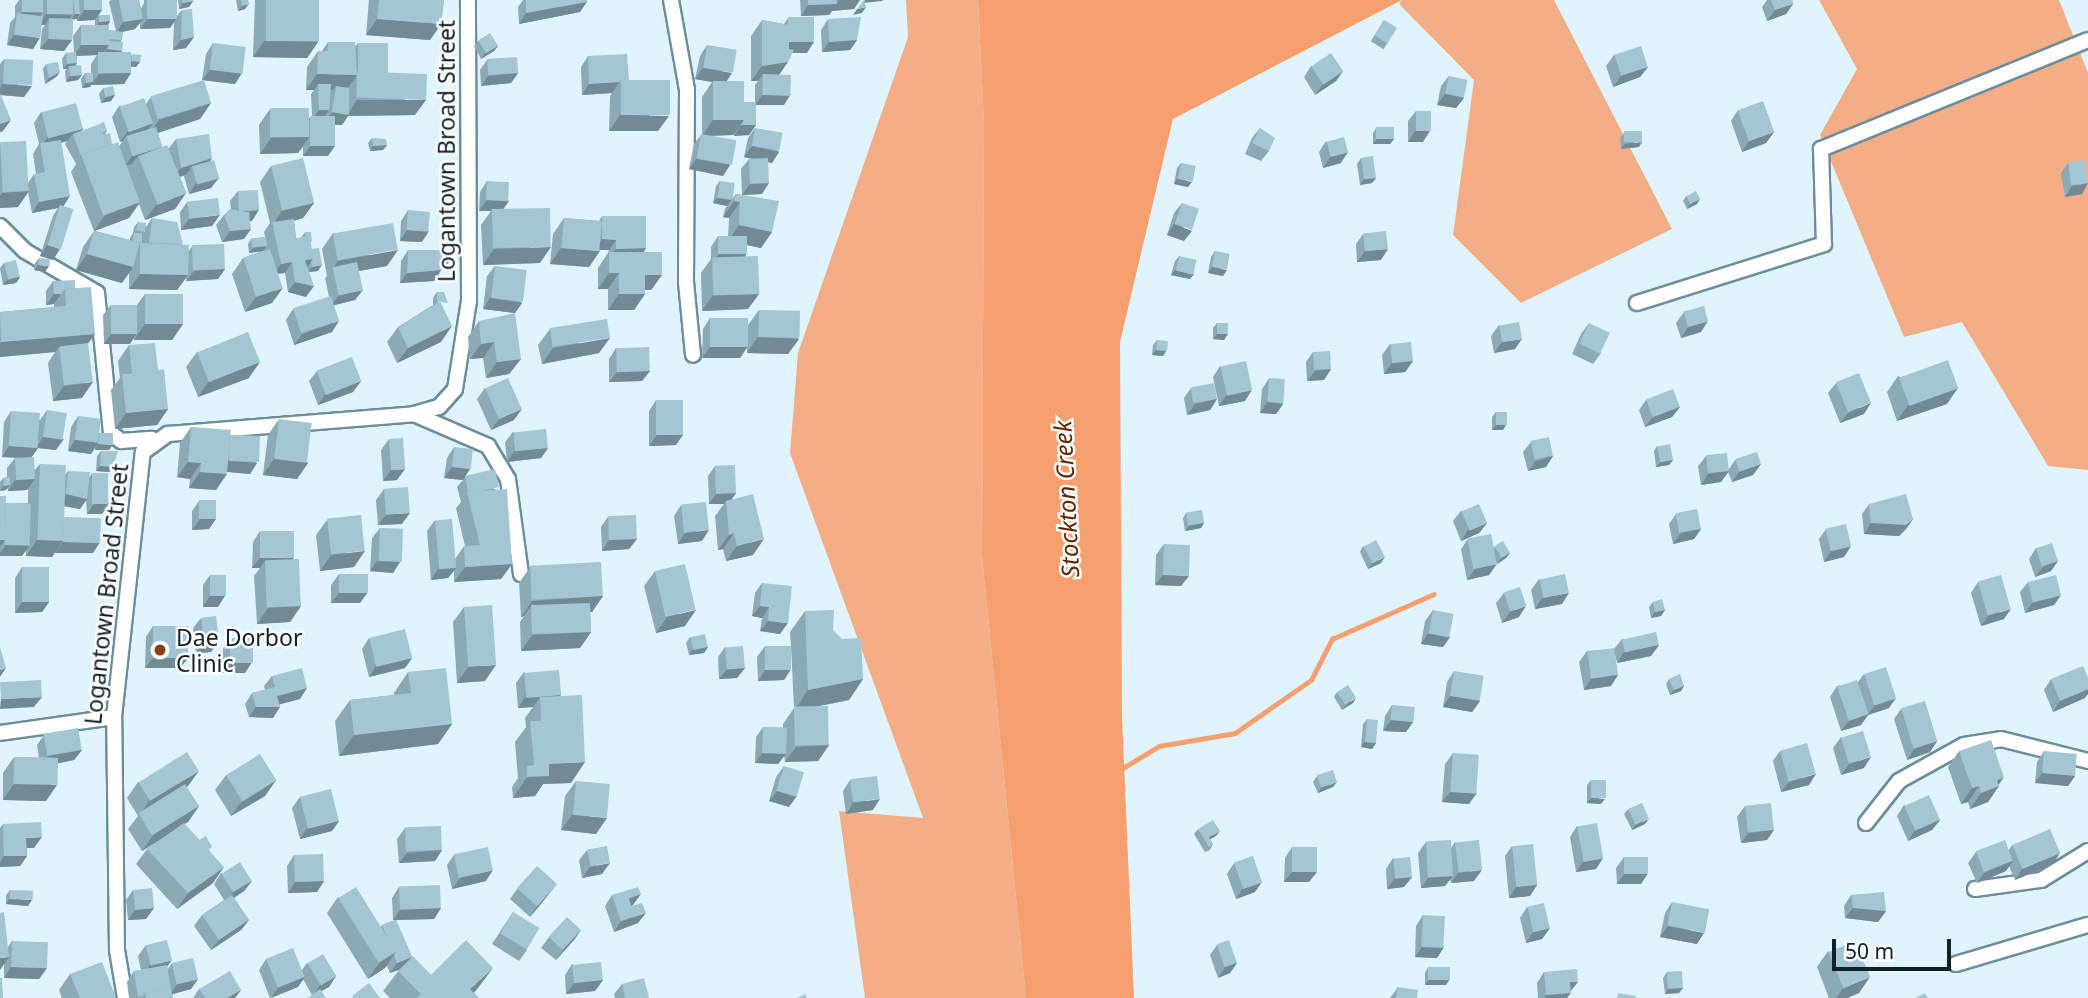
<!DOCTYPE html>
<style>
body{margin:0}
#map{position:relative;width:2088px;height:998px;overflow:hidden;background:#dff4fe;font-family:"Noto Sans",sans-serif}
div>[style]{position:absolute}
.green>*{inset:0;background:#f3ad87}
.water>*{inset:0;background:#f7a06f}
.stream>*{height:4.5px;margin:-2.25px;padding:0 2.25px;transform-origin:2.25px;border-radius:2.25px;background:#f7a06f}
.roads{filter:drop-shadow(2px 0 #6d8d9c) drop-shadow(-2px 0 #6d8d9c) drop-shadow(0 2px #6d8d9c) drop-shadow(0 -2px #6d8d9c)}
.minor>*{height:14px;margin:-7px;padding:0 7px;transform-origin:7px;border-radius:7px;background:#fff}
.wall>*{inset:0;background:#8ca9b6;transform-origin:0 0}
.shaded-wall>*{inset:0;background:#728a94}
.building>*{inset:0;background:#a3c5d4;transform-origin:0 0}
.dots>*{width:19px;height:19px;translate:-50% -50%;box-sizing:border-box;border:4px solid #fefefe;border-radius:50%}
span{translate:-50% -50%;white-space:nowrap;text-align:center;line-height:1.15;-webkit-text-stroke:5px #fefefe;paint-order:stroke}
.street-label{font-size:23px;color:#121f25}
.poi-label{font-size:23px;color:#121f25}
.left{translate:0 -50%;text-align:left}
.water-label{font-size:24px;color:#5c2600;font-style:italic}
.scale{position:absolute;left:1832px;top:939px;width:119px;height:32px;box-sizing:border-box;border:4px solid #121f25;border-top:0;padding-left:9px;font-size:21px;line-height:24px;white-space:nowrap;color:#121f25;-webkit-text-stroke:5px #fefefe;paint-order:stroke}
</style>
<div id="map">
<div class="green">
<div style="clip-path:polygon(906px 0,978px 0,984px 123px,982px 556px,1026px 998px,865px 998px,839px 811px,923px 818px,790px 453px,798px 353px,908px 37px)"></div>
<div style="clip-path:polygon(1402px 0,1554px 0,1672px 229px,1521px 303px,1453px 235px,1474px 80px,1399px 4px)"></div>
<div style="clip-path:polygon(1819px 0,2059px 0,2088px 73px,2088px 470px,2048px 466px,1962px 322px,1904px 337px,1820px 135px,1857px 69px)"></div>
</div>
<div class="water">
<div style="clip-path:polygon(978px 0,1402px 0,1173px 119px,1120px 342px,1122px 717px,1134px 998px,1026px 998px,982px 556px,984px 123px)"></div>
</div>
<div class="stream">
<div style="left:1123px;top:768px;width:42px;rotate:-31.4deg"></div>
<div style="left:1159px;top:746px;width:77px;rotate:-9.7deg"></div>
<div style="left:1235px;top:733px;width:93px;rotate:-34.9deg"></div>
<div style="left:1311px;top:680px;width:46px;rotate:-62.9deg"></div>
<div style="left:1332px;top:639px;width:111px;rotate:-23.8deg"></div>
</div>
<div class="roads">
<div class="minor">
<div style="left:671px;top:0;width:91px;rotate:79.9deg"></div>
<div style="left:687px;top:90px;width:192px;rotate:90.3deg"></div>
<div style="left:686px;top:282px;width:73px;rotate:84.5deg"></div>
<div style="left:0;top:226px;width:35px;rotate:45deg"></div>
<div style="left:25px;top:251px;width:83px;rotate:30.3deg"></div>
<div style="left:97px;top:293px;width:141px;rotate:84.3deg"></div>
<div style="left:111px;top:433px;width:13px;rotate:39deg"></div>
<div style="left:121px;top:441px;width:31px;rotate:-4deg"></div>
<div style="left:1637px;top:303px;width:196px;rotate:-17.5deg"></div>
<div style="left:1824px;top:244px;width:95px;rotate:-91.8deg"></div>
<div style="left:1821px;top:149px;width:288px;rotate:-22.2deg"></div>
<div style="left:414px;top:414px;width:81px;rotate:23.4deg"></div>
<div style="left:488px;top:446px;width:39px;rotate:59deg"></div>
<div style="left:508px;top:479px;width:96px;rotate:82.2deg"></div>
<div style="left:0;top:733px;width:115px;rotate:-8deg"></div>
<div style="left:1866px;top:823px;width:53px;rotate:-51.8deg"></div>
<div style="left:1899px;top:781px;width:74px;rotate:-29deg"></div>
<div style="left:1964px;top:745px;width:37px;rotate:-9deg"></div>
<div style="left:2001px;top:739px;width:90px;rotate:14.2deg"></div>
<div style="left:1975px;top:889px;width:67px;rotate:-7.8deg"></div>
<div style="left:2041px;top:880px;width:55px;rotate:-31.7deg"></div>
<div style="left:1956px;top:964px;width:138px;rotate:-16.5deg"></div>
<div style="left:125px;top:998px;width:49px;rotate:-99.5deg"></div>
<div style="left:117px;top:950px;width:233px;rotate:-90.7deg"></div>
<div style="left:114px;top:717px;width:267px;rotate:-83.8deg"></div>
<div style="left:143px;top:452px;width:31px;rotate:-36deg"></div>
<div style="left:168px;top:434px;width:247px;rotate:-4.6deg"></div>
<div style="left:414px;top:414px;width:26px;rotate:-16deg"></div>
<div style="left:439px;top:407px;width:24px;rotate:-48deg"></div>
<div style="left:455px;top:389px;width:89px;rotate:-81deg"></div>
<div style="left:469px;top:301px;width:301px;rotate:-90.2deg"></div>
</div>
</div>
<div class="wall">
<div style="clip-path:polygon(19px 0,102px 0,102px 10px,95px 20px,77px 21px,77px 19px,73px 19px,72px 40px,64px 51px,40px 49px,42px 29px,45px 25px,42px 25px,33px 49px,7px 45px,10px 23px,15px 17px,15px 6px)"></div>
<div style="clip-path:polygon(111px 0,139px 0,141px 9px,144px 3px,144px 0,177px 0,177px 16px,182px 10px,194px 37px,186px 48px,173px 50px,174px 22px,170px 28px,140px 29px,140px 23px,135px 29px,123px 32px,121px 42px,122px 51px,120px 53px,131px 56px,132px 54px,140px 62px,136px 67px,131px 67px,131px 73px,124px 84px,91px 85px,90px 87px,82px 88px,81px 79px,85px 73px,91px 73px,91px 64px,97px 55px,77px 56px,76px 65px,82px 75px,78px 80px,66px 82px,65px 71px,67px 69px,63px 69px,62px 59px,66px 53px,74px 53px,73px 36px,81px 25px,95px 25px,95px 20px,99px 15px,110px 21px,108px 25px,109px 30px,116px 31px,109px 2px)"></div>
<div style="clip-path:polygon(178px 0,193px 0,193px 1px,189px 7px,179px 9px)"></div>
<div style="clip-path:polygon(236px 0,248px 0,245px 9px,238px 11px)"></div>
<div style="clip-path:polygon(255px 0,319px 0,318px 42px,307px 58px,253px 57px)"></div>
<div style="clip-path:polygon(369px 0,444px 0,441px 24px,430px 40px,366px 35px)"></div>
<div style="clip-path:polygon(523px 0,587px 0,580px 12px,519px 24px,518px 7px)"></div>
<div style="clip-path:polygon(800px 0,860px 0,854px 9px,832px 11px,829px 15px,801px 16px)"></div>
<div style="clip-path:polygon(1767px 0,1792px 0,1793px 4px,1786px 14px,1767px 21px,1762px 7px)"></div>
<div style="clip-path:polygon(788px 18px,807px 53px,792px 53px,779px 75px,784px 105px,756px 105px,756px 125px,749px 135px,734px 136px,734px 134px,733px 135px,711px 136px,730px 165px,723px 176px,689px 169px,694px 144px,702px 134px,702px 97px,712px 82px,695px 79px,700px 56px,707px 45px,727px 81px,744px 102px,755px 102px,755px 85px,758px 81px,751px 81px,751px 36px,762px 20px,784px 24px)"></div>
<div style="clip-path:polygon(828px 19px,857px 40px,850px 50px,822px 52px,821px 30px)"></div>
<div style="left:1384px;top:20px;width:15px;height:25px;rotate:32deg"></div>
<div style="clip-path:polygon(478px 41px,498px 46px,494px 51px,481px 59px,474px 46px)"></div>
<div style="clip-path:polygon(328px 42px,355px 47px,358px 43px,388px 74px,415px 115px,348px 116px,342px 125px,335px 125px,328px 156px,303px 156px,303px 147px,298px 153px,260px 154px,259px 125px,270px 109px,309px 118px,312px 116px,311px 94px,314px 90px,306px 90px,307px 67px,318px 51px,322px 51px)"></div>
<div style="clip-path:polygon(213px 43px,235px 84px,202px 80px,206px 54px)"></div>
<div style="clip-path:polygon(1614px 55px,1648px 67px,1640px 77px,1613px 87px,1606px 66px)"></div>
<div style="clip-path:polygon(588px 56px,629px 80px,658px 131px,609px 131px,610px 96px,612px 93px,582px 95px,581px 67px)"></div>
<div style="clip-path:polygon(4px 59px,24px 97px,1px 95px,3px 131px,0 132px,0 64px)"></div>
<div style="clip-path:polygon(487px 60px,518px 73px,511px 83px,481px 86px,480px 70px)"></div>
<div style="clip-path:polygon(46px 64px,60px 72px,56px 77px,45px 84px,43px 69px)"></div>
<div style="clip-path:polygon(1311px 66px,1343px 71px,1336px 81px,1315px 95px,1304px 77px)"></div>
<div style="clip-path:polygon(1449px 76px,1464px 98px,1456px 108px,1437px 105px,1441px 86px)"></div>
<div style="clip-path:polygon(103px 88px,115px 95px,111px 101px,101px 103px,99px 94px)"></div>
<div style="clip-path:polygon(151px 97px,211px 103px,200px 119px,158px 133px,162px 147px,169px 148px,176px 139px,212px 158px,210px 161px,211px 188px,189px 194px,184px 176px,186px 175px,180px 177px,186px 193px,175px 209px,145px 220px,139px 204px,129px 218px,95px 231px,130px 240px,130px 238px,133px 233px,134px 227px,138px 222px,146px 227px,152px 218px,189px 251px,192px 246px,225px 269px,218px 279px,186px 281px,186px 278px,177px 290px,129px 289px,129px 273px,122px 283px,76px 270px,83px 247px,94px 231px,71px 172px,76px 164px,65px 144px,67px 141px,61px 143px,63px 206px,53px 260px,40px 256px,53px 216px,58px 208px,32px 213px,28px 192px,18px 207px,0 208px,0 143px,28px 183px,34px 174px,36px 174px,33px 154px,39px 144px,34px 123px,41px 112px,83px 129px,81px 131px,107px 131px,105px 134px,112px 144px,119px 146px,123px 141px,120px 142px,112px 117px,119px 106px,146px 104px)"></div>
<div style="clip-path:polygon(1738px 110px,1774px 132px,1766px 143px,1742px 152px,1731px 121px)"></div>
<div style="clip-path:polygon(1416px 111px,1423px 142px,1408px 142px,1408px 121px)"></div>
<div style="clip-path:polygon(755px 128px,779px 152px,772px 163px,768px 162px,762px 194px,743px 195px,772px 232px,761px 248px,747px 245px,747px 253px,745px 256px,759px 294px,748px 309px,702px 311px,701px 273px,711px 259px,711px 247px,718px 236px,728px 236px,729px 218px,723px 217px,725px 209px,727px 206px,713px 203px,716px 186px,720px 181px,732px 199px,736px 194px,742px 195px,741px 169px,749px 159px,752px 159px,744px 157px,748px 138px)"></div>
<div style="clip-path:polygon(1260px 128px,1269px 151px,1261px 161px,1245px 154px,1252px 138px)"></div>
<div style="clip-path:polygon(1376px 128px,1394px 139px,1390px 144px,1373px 144px,1373px 133px)"></div>
<div style="clip-path:polygon(1624px 133px,1639px 147px,1621px 149px,1620px 138px)"></div>
<div style="clip-path:polygon(372px 138px,387px 145px,383px 150px,370px 151px,368px 143px)"></div>
<div style="clip-path:polygon(1326px 141px,1341px 163px,1323px 168px,1319px 152px)"></div>
<div style="clip-path:polygon(1361px 158px,1376px 178px,1372px 183px,1360px 185px,1357px 164px)"></div>
<div style="clip-path:polygon(1181px 163px,1188px 187px,1174px 184px,1177px 168px)"></div>
<div style="clip-path:polygon(2068px 163px,2082px 194px,2065px 197px,2061px 173px)"></div>
<div style="clip-path:polygon(271px 166px,314px 203px,303px 218px,294px 221px,296px 238px,301px 238px,305px 232px,312px 241px,310px 243px,311px 249px,318px 271px,309px 272px,306px 297px,288px 292px,285px 273px,278px 274px,272px 303px,245px 312px,232px 274px,243px 258px,262px 251px,249px 253px,248px 244px,251px 239px,265px 237px,264px 232px,270px 223px,260px 182px)"></div>
<div style="clip-path:polygon(487px 181px,509px 201px,503px 209px,540px 263px,483px 265px,481px 225px,491px 211px,479px 211px,480px 192px)"></div>
<div style="clip-path:polygon(238px 191px,252px 221px,250px 221px,244px 239px,222px 242px,216px 225px,224px 215px,231px 209px,230px 201px)"></div>
<div style="clip-path:polygon(1686px 196px,1697px 204px,1687px 209px,1683px 201px)"></div>
<div style="clip-path:polygon(187px 202px,212px 226px,181px 230px,180px 212px)"></div>
<div style="clip-path:polygon(1182px 203px,1184px 241px,1167px 235px,1174px 213px)"></div>
<div style="clip-path:polygon(408px 210px,422px 242px,400px 241px,401px 221px)"></div>
<div style="clip-path:polygon(602px 216px,646px 248px,644px 252px,662px 275px,651px 290px,645px 290px,645px 294px,634px 310px,608px 310px,608px 289px,598px 289px,598px 268px,608px 253px,609px 250px,600px 250px,589px 267px,550px 264px,553px 234px,564px 218px,599px 221px)"></div>
<div style="clip-path:polygon(333px 233px,387px 266px,359px 271px,355px 300px,334px 305px,332px 332px,294px 345px,286px 320px,293px 309px,329px 297px,325px 278px,327px 276px,322px 249px)"></div>
<div style="clip-path:polygon(1363px 234px,1381px 260px,1357px 262px,1356px 244px)"></div>
<div style="clip-path:polygon(408px 250px,449px 262px,445px 267px,442px 268px,441px 270px,434px 281px,400px 283px,401px 261px)"></div>
<div style="clip-path:polygon(1215px 251px,1223px 276px,1208px 273px,1211px 257px)"></div>
<div style="clip-path:polygon(1179px 256px,1194px 274px,1190px 279px,1171px 275px,1175px 261px)"></div>
<div style="clip-path:polygon(39px 258px,45px 272px,34px 270px,35px 263px)"></div>
<div style="clip-path:polygon(4px 263px,20px 277px,16px 283px,3px 285px,0 268px)"></div>
<div style="clip-path:polygon(495px 266px,522px 303px,515px 313px,483px 309px,487px 276px)"></div>
<div style="clip-path:polygon(53px 281px,75px 288px,95px 334px,88px 343px,82px 398px,53px 401px,48px 363px,55px 352px,0 357px,0 312px,54px 307px,54px 304px,46px 305px,46px 291px)"></div>
<div style="clip-path:polygon(437px 292px,441px 342px,397px 363px,387px 342px,398px 327px,433px 305px,433px 298px)"></div>
<div style="clip-path:polygon(145px 294px,183px 324px,172px 340px,134px 340px,134px 338px,130px 344px,104px 344px,103px 315px,111px 305px,137px 305px)"></div>
<div style="clip-path:polygon(759px 310px,799px 339px,788px 354px,747px 353px,747px 348px,740px 358px,702px 358px,703px 329px,710px 318px,747px 343px,748px 325px)"></div>
<div style="clip-path:polygon(1684px 312px,1701px 332px,1681px 338px,1676px 323px)"></div>
<div style="clip-path:polygon(479px 321px,521px 359px,509px 374px,486px 378px,483px 358px,470px 359px,468px 337px)"></div>
<div style="clip-path:polygon(1217px 323px,1224px 340px,1213px 339px,1213px 328px)"></div>
<div style="clip-path:polygon(1589px 323px,1601px 353px,1593px 364px,1572px 354px,1581px 334px)"></div>
<div style="clip-path:polygon(1499px 325px,1515px 349px,1494px 353px,1491px 336px)"></div>
<div style="clip-path:polygon(550px 329px,599px 353px,542px 364px,538px 345px)"></div>
<div style="clip-path:polygon(1157px 340px,1166px 351px,1163px 356px,1152px 355px,1153px 345px)"></div>
<div style="clip-path:polygon(1390px 344px,1413px 361px,1405px 372px,1384px 374px,1382px 355px)"></div>
<div style="clip-path:polygon(129px 345px,158px 370px,168px 409px,157px 425px,115px 429px,111px 390px,120px 378px,118px 361px)"></div>
<div style="clip-path:polygon(616px 348px,650px 371px,642px 381px,609px 382px,609px 359px)"></div>
<div style="clip-path:polygon(197px 352px,249px 378px,198px 397px,186px 367px)"></div>
<div style="clip-path:polygon(1313px 352px,1331px 369px,1324px 380px,1307px 381px,1306px 362px)"></div>
<div style="clip-path:polygon(1220px 366px,1245px 401px,1219px 406px,1213px 377px)"></div>
<div style="clip-path:polygon(317px 371px,361px 381px,353px 392px,318px 405px,309px 381px)"></div>
<div style="clip-path:polygon(1898px 376px,1947px 404px,1897px 421px,1887px 392px)"></div>
<div style="clip-path:polygon(1269px 378px,1283px 404px,1276px 414px,1260px 413px,1262px 389px)"></div>
<div style="clip-path:polygon(1836px 383px,1864px 414px,1840px 423px,1828px 393px)"></div>
<div style="clip-path:polygon(485px 388px,514px 420px,491px 430px,477px 399px)"></div>
<div style="clip-path:polygon(1191px 388px,1217px 399px,1210px 410px,1187px 415px,1184px 398px)"></div>
<div style="clip-path:polygon(656px 400px,676px 445px,649px 446px,649px 411px)"></div>
<div style="clip-path:polygon(1646px 400px,1680px 407px,1672px 417px,1645px 427px,1639px 410px)"></div>
<div style="clip-path:polygon(47px 410px,56px 450px,38px 448px,31px 457px,34px 471px,40px 464px,65px 475px,68px 471px,89px 478px,92px 473px,109px 503px,102px 514px,87px 514px,86px 500px,80px 509px,64px 506px,64px 517px,100px 542px,93px 553px,55px 552px,52px 557px,26px 556px,26px 550px,22px 556px,0 556px,0 496px,6px 504px,28px 503px,28px 488px,27px 490px,8px 491px,8px 488px,6px 490px,0 491px,0 482px,3px 478px,7px 477px,7px 468px,15px 458px,18px 458px,2px 457px,4px 422px,11px 411px,40px 420px)"></div>
<div style="clip-path:polygon(1496px 412px,1503px 430px,1492px 430px,1492px 417px)"></div>
<div style="clip-path:polygon(78px 416px,100px 433px,109px 450px,95px 450px,95px 448px,91px 454px,68px 451px,71px 427px)"></div>
<div style="clip-path:polygon(279px 419px,308px 463px,297px 479px,263px 475px,268px 435px)"></div>
<div style="clip-path:polygon(191px 427px,230px 435px,257px 463px,250px 474px,227px 472px,216px 490px,189px 488px,190px 479px,177px 477px,180px 443px)"></div>
<div style="clip-path:polygon(513px 432px,548px 448px,541px 458px,507px 462px,505px 442px)"></div>
<div style="clip-path:polygon(389px 439px,397px 480px,383px 481px,381px 450px)"></div>
<div style="clip-path:polygon(1531px 442px,1553px 456px,1546px 467px,1528px 471px,1523px 452px)"></div>
<div style="clip-path:polygon(1657px 446px,1673px 460px,1669px 465px,1656px 467px,1654px 451px)"></div>
<div style="clip-path:polygon(454px 447px,470px 469px,465px 476px,497px 490px,512px 564px,501px 579px,454px 582px,454px 571px,448px 578px,431px 580px,427px 531px,435px 520px,455px 559px,464px 546px,465px 546px,456px 508px,461px 502px,457px 487px,463px 480px,444px 478px,447px 458px)"></div>
<div style="clip-path:polygon(101px 451px,113px 467px,109px 472px,96px 471px,97px 456px)"></div>
<div style="clip-path:polygon(1706px 456px,1729px 469px,1735px 460px,1761px 464px,1753px 475px,1732px 482px,1728px 472px,1721px 482px,1701px 485px,1698px 466px)"></div>
<div style="clip-path:polygon(715px 466px,736px 493px,732px 499px,753px 555px,726px 561px,723px 549px,718px 550px,715px 516px,724px 504px,709px 504px,708px 476px)"></div>
<div style="clip-path:polygon(384px 489px,402px 524px,378px 525px,376px 500px)"></div>
<div style="clip-path:polygon(199px 501px,209px 529px,192px 530px,192px 511px)"></div>
<div style="clip-path:polygon(1869px 504px,1913px 519px,1906px 529px,1899px 536px,1864px 534px,1862px 514px)"></div>
<div style="clip-path:polygon(681px 505px,702px 541px,678px 544px,674px 516px)"></div>
<div style="clip-path:polygon(1461px 511px,1487px 523px,1479px 533px,1461px 541px,1453px 521px)"></div>
<div style="clip-path:polygon(1186px 513px,1204px 523px,1201px 528px,1185px 531px,1183px 518px)"></div>
<div style="clip-path:polygon(1676px 514px,1701px 529px,1694px 539px,1673px 544px,1669px 524px)"></div>
<div style="clip-path:polygon(608px 517px,637px 539px,629px 549px,602px 551px,601px 527px)"></div>
<div style="clip-path:polygon(327px 520px,354px 567px,320px 571px,316px 535px)"></div>
<div style="clip-path:polygon(380px 528px,400px 562px,393px 573px,370px 571px,372px 538px)"></div>
<div style="clip-path:polygon(1826px 529px,1851px 546px,1844px 557px,1824px 562px,1819px 539px)"></div>
<div style="clip-path:polygon(260px 531px,293px 559px,301px 606px,290px 622px,257px 624px,254px 576px,260px 568px,252px 568px,253px 542px)"></div>
<div style="clip-path:polygon(1468px 539px,1493px 547px,1510px 553px,1506px 558px,1497px 564px,1496px 562px,1489px 575px,1467px 580px,1461px 549px)"></div>
<div style="clip-path:polygon(1164px 544px,1181px 586px,1155px 585px,1156px 555px)"></div>
<div style="clip-path:polygon(1363px 546px,1381px 563px,1368px 569px,1360px 552px)"></div>
<div style="clip-path:polygon(2036px 548px,2058px 561px,2051px 571px,2035px 577px,2029px 559px)"></div>
<div style="clip-path:polygon(22px 567px,49px 602px,42px 612px,15px 613px,15px 578px)"></div>
<div style="clip-path:polygon(530px 567px,603px 596px,592px 612px,590px 612px,591px 632px,580px 648px,521px 651px,520px 622px,524px 616px,521px 617px,519px 583px)"></div>
<div style="clip-path:polygon(655px 571px,685px 626px,656px 633px,644px 586px)"></div>
<div style="clip-path:polygon(339px 574px,360px 603px,331px 603px,331px 585px)"></div>
<div style="clip-path:polygon(210px 575px,218px 607px,203px 607px,203px 585px)"></div>
<div style="clip-path:polygon(1539px 579px,1562px 604px,1535px 609px,1531px 590px)"></div>
<div style="clip-path:polygon(1978px 582px,2004px 619px,1981px 626px,1971px 593px)"></div>
<div style="clip-path:polygon(2028px 582px,2061px 595px,2054px 605px,2025px 613px,2020px 592px)"></div>
<div style="clip-path:polygon(762px 583px,780px 634px,760px 631px,762px 618px,752px 616px,755px 593px)"></div>
<div style="clip-path:polygon(1504px 593px,1519px 617px,1502px 623px,1496px 603px)"></div>
<div style="clip-path:polygon(1653px 602px,1665px 610px,1661px 616px,1651px 618px,1649px 607px)"></div>
<div style="clip-path:polygon(464px 607px,485px 681px,457px 683px,453px 622px)"></div>
<div style="clip-path:polygon(1433px 610px,1450px 637px,1443px 647px,1421px 644px,1425px 621px)"></div>
<div style="clip-path:polygon(805px 611px,833px 630px,863px 679px,849px 700px,814px 707px,829px 745px,818px 761px,785px 762px,784px 755px,778px 764px,755px 763px,756px 737px,763px 727px,783px 728px,783px 724px,794px 708px,791px 646px,791px 669px,784px 680px,758px 681px,757px 657px,765px 646px,791px 646px,790px 632px)"></div>
<div style="clip-path:polygon(201px 618px,219px 641px,211px 652px,196px 653px,193px 628px)"></div>
<div style="clip-path:polygon(153px 626px,188px 658px,180px 668px,145px 668px,146px 637px)"></div>
<div style="clip-path:polygon(690px 637px,708px 647px,704px 653px,689px 655px,686px 643px)"></div>
<div style="clip-path:polygon(230px 638px,252px 662px,245px 673px,223px 673px,223px 649px)"></div>
<div style="clip-path:polygon(369px 638px,412px 658px,405px 668px,369px 677px,362px 649px)"></div>
<div style="clip-path:polygon(1622px 639px,1659px 645px,1651px 656px,1617px 663px,1614px 650px,1618px 675px,1611px 686px,1584px 690px,1579px 662px,1587px 651px,1614px 649px)"></div>
<div style="clip-path:polygon(725px 647px,745px 668px,737px 678px,719px 679px,718px 657px)"></div>
<div style="clip-path:polygon(1454px 671px,1480px 701px,1472px 712px,1443px 707px,1447px 682px)"></div>
<div style="clip-path:polygon(408px 672px,452px 724px,438px 744px,339px 756px,335px 721px,350px 700px,394px 695px,394px 693px)"></div>
<div style="clip-path:polygon(524px 672px,560px 696px,571px 783px,543px 784px,535px 796px,513px 798px,512px 787px,518px 778px,515px 742px,526px 727px,525px 718px,533px 707px,518px 708px,516px 683px)"></div>
<div style="clip-path:polygon(1864px 674px,1889px 708px,1868px 715px,1861px 725px,1841px 731px,1830px 697px,1837px 686px,1858px 682px)"></div>
<div style="clip-path:polygon(272px 676px,307px 688px,300px 699px,280px 704px,273px 718px,249px 717px,245px 704px,252px 693px,265px 690px,264px 686px)"></div>
<div style="clip-path:polygon(1669px 679px,1684px 686px,1681px 691px,1670px 695px,1666px 684px)"></div>
<div style="clip-path:polygon(2051px 679px,2085px 698px,2053px 712px,2044px 690px)"></div>
<div style="clip-path:polygon(1337px 692px,1353px 703px,1342px 710px,1334px 697px)"></div>
<div style="clip-path:polygon(1392px 705px,1413px 722px,1406px 732px,1383px 731px,1385px 716px)"></div>
<div style="clip-path:polygon(1901px 709px,1937px 741px,1930px 752px,1907px 760px,1894px 719px)"></div>
<div style="clip-path:polygon(1367px 719px,1376px 743px,1372px 749px,1361px 747px,1363px 724px)"></div>
<div style="clip-path:polygon(44px 735px,82px 750px,74px 760px,58px 763px,46px 801px,3px 800px,3px 773px,14px 757px,39px 758px,37px 745px)"></div>
<div style="clip-path:polygon(1841px 737px,1864px 768px,1841px 775px,1833px 748px)"></div>
<div style="clip-path:polygon(1780px 751px,1809px 785px,1781px 792px,1773px 761px)"></div>
<div style="clip-path:polygon(1959px 751px,1998px 785px,1999px 786px,1988px 802px,1970px 809px,1968px 802px,1961px 804px,1948px 767px)"></div>
<div style="clip-path:polygon(2044px 751px,2075px 776px,2068px 786px,2035px 783px,2037px 762px)"></div>
<div style="clip-path:polygon(1453px 753px,1469px 804px,1442px 802px,1445px 764px)"></div>
<div style="clip-path:polygon(784px 766px,789px 807px,769px 801px,776px 777px)"></div>
<div style="clip-path:polygon(226px 775px,276px 780px,265px 796px,231px 816px,215px 790px)"></div>
<div style="clip-path:polygon(1317px 776px,1333px 787px,1318px 793px,1313px 782px)"></div>
<div style="clip-path:polygon(850px 780px,873px 810px,846px 814px,843px 791px)"></div>
<div style="clip-path:polygon(1591px 780px,1601px 804px,1587px 803px,1587px 785px)"></div>
<div style="clip-path:polygon(576px 781px,596px 834px,561px 830px,565px 796px)"></div>
<div style="clip-path:polygon(138px 782px,188px 786px,186px 787px,199px 806px,188px 822px,184px 824px,210px 851px,213px 883px,177px 909px,136px 864px,147px 849px,161px 839px,142px 851px,128px 829px,138px 816px,127px 798px)"></div>
<div style="clip-path:polygon(300px 797px,339px 821px,332px 831px,300px 839px,292px 808px)"></div>
<div style="clip-path:polygon(1904px 805px,1940px 820px,1932px 830px,1908px 841px,1897px 816px)"></div>
<div style="clip-path:polygon(1745px 806px,1774px 830px,1767px 840px,1741px 843px,1737px 817px)"></div>
<div style="clip-path:polygon(1628px 809px,1645px 824px,1632px 830px,1624px 814px)"></div>
<div style="clip-path:polygon(3px 824px,34px 848px,27px 848px,27px 856px,20px 866px,0 867px,0 828px)"></div>
<div style="clip-path:polygon(1577px 826px,1603px 858px,1596px 869px,1576px 872px,1570px 837px)"></div>
<div style="clip-path:polygon(405px 828px,442px 850px,435px 861px,399px 863px,397px 839px)"></div>
<div style="clip-path:polygon(1198px 829px,1216px 836px,1210px 839px,1213px 844px,1210px 850px,1205px 852px,1194px 834px)"></div>
<div style="clip-path:polygon(1426px 842px,1451px 848px,1455px 842px,1474px 881px,1451px 883px,1450px 879px,1445px 886px,1421px 888px,1418px 853px)"></div>
<div style="clip-path:polygon(2012px 845px,2053px 864px,2015px 880px,2009px 866px,2006px 871px,1977px 883px,1968px 863px,1976px 852px,2009px 850px)"></div>
<div style="clip-path:polygon(1512px 846px,1537px 885px,1530px 896px,1509px 898px,1505px 856px)"></div>
<div style="clip-path:polygon(1292px 847px,1309px 882px,1284px 882px,1285px 858px)"></div>
<div style="clip-path:polygon(587px 850px,602px 874px,582px 878px,579px 860px)"></div>
<div style="clip-path:polygon(294px 855px,324px 881px,317px 892px,288px 893px,287px 866px)"></div>
<div style="clip-path:polygon(454px 855px,486px 881px,452px 889px,447px 865px)"></div>
<div style="clip-path:polygon(1624px 857px,1648px 873px,1641px 884px,1617px 884px,1616px 868px)"></div>
<div style="clip-path:polygon(1393px 858px,1412px 877px,1404px 887px,1387px 889px,1386px 869px)"></div>
<div style="clip-path:polygon(1234px 863px,1255px 892px,1236px 899px,1227px 874px)"></div>
<div style="clip-path:polygon(221px 873px,252px 881px,244px 891px,234px 898px,249px 920px,241px 930px,211px 950px,194px 926px,202px 915px,224px 900px,214px 884px)"></div>
<div style="clip-path:polygon(399px 887px,441px 908px,434px 919px,396px 920px,412px 957px,431px 975px,478px 988px,474px 993px,479px 998px,390px 998px,383px 991px,399px 970px,390px 973px,387px 966px,385px 968px,368px 979px,327px 913px,338px 897px,381px 927px,382px 925px,395px 920px,393px 920px,392px 898px)"></div>
<div style="clip-path:polygon(517px 889px,549px 894px,530px 917px,510px 899px)"></div>
<div style="clip-path:polygon(10px 890px,28px 906px,6px 904px,6px 895px)"></div>
<div style="clip-path:polygon(133px 890px,154px 908px,146px 919px,128px 920px,126px 900px)"></div>
<div style="clip-path:polygon(612px 895px,633px 905px,631px 906px,638px 923px,614px 932px,605px 906px)"></div>
<div style="clip-path:polygon(1851px 895px,1886px 911px,1878px 922px,1845px 918px,1844px 906px)"></div>
<div style="clip-path:polygon(1672px 902px,1697px 944px,1660px 937px,1665px 913px)"></div>
<div style="clip-path:polygon(1527px 907px,1550px 928px,1542px 939px,1526px 943px,1520px 918px)"></div>
<div style="clip-path:polygon(513px 912px,527px 950px,519px 961px,492px 944px)"></div>
<div style="clip-path:polygon(1423px 915px,1444px 947px,1437px 958px,1415px 957px,1416px 926px)"></div>
<div style="clip-path:polygon(581px 930px,574px 940px,556px 960px,541px 948px,549px 937px)"></div>
<div style="clip-path:polygon(12px 941px,47px 968px,39px 979px,4px 978px,4px 964px,8px 947px)"></div>
<div style="clip-path:polygon(146px 945px,167px 967px,168px 969px,172px 963px,198px 979px,191px 989px,172px 994px,173px 998px,129px 998px,127px 982px,134px 971px,141px 970px,138px 956px)"></div>
<div style="clip-path:polygon(1217px 945px,1237px 963px,1230px 973px,1218px 978px,1210px 955px)"></div>
<div style="clip-path:polygon(1828px 951px,1859px 993px,1847px 998px,1829px 998px,1817px 967px)"></div>
<div style="clip-path:polygon(266px 959px,302px 970px,307px 963px,336px 976px,329px 987px,312px 995px,303px 979px,298px 987px,270px 998px,259px 970px)"></div>
<div style="clip-path:polygon(572px 964px,603px 980px,595px 991px,566px 994px,565px 975px)"></div>
<div style="clip-path:polygon(1428px 967px,1446px 985px,1425px 985px,1425px 973px)"></div>
<div style="clip-path:polygon(1544px 972px,1571px 991px,1567px 998px,1538px 998px,1537px 983px)"></div>
<div style="clip-path:polygon(1667px 972px,1683px 988px,1679px 993px,1665px 994px,1663px 978px)"></div>
<div style="clip-path:polygon(70px 974px,116px 998px,62px 998px,59px 990px)"></div>
<div style="clip-path:polygon(622px 984px,649px 998px,615px 998px,614px 994px)"></div>
<div style="clip-path:polygon(1398px 987px,1417px 998px,1390px 998px)"></div>
<div style="clip-path:polygon(199px 989px,241px 990px,235px 998px,193px 998px)"></div>
</div>
<div class="shaded-wall">
<div style="clip-path:polygon(839px 0,860px 0,854px 9px,832px 11px,829px 15px,801px 16px,808px 5px,836px 4px)"></div>
<div style="clip-path:polygon(865px 0,883px 0,882px 1px,863px 3px)"></div>
<div style="clip-path:polygon(193px 1px,189px 7px,179px 9px,183px 3px)"></div>
<div style="clip-path:polygon(587px 2px,580px 12px,519px 24px,526px 13px)"></div>
<div style="clip-path:polygon(249px 4px,245px 9px,238px 11px,242px 6px)"></div>
<div style="clip-path:polygon(1793px 4px,1786px 14px,1767px 21px,1775px 10px)"></div>
<div style="clip-path:polygon(866px 7px,862px 13px,853px 15px,857px 9px)"></div>
<div style="clip-path:polygon(84px 10px,102px 10px,95px 20px,77px 21px)"></div>
<div style="clip-path:polygon(22px 12px,42px 13px,35px 23px,16px 20px)"></div>
<div style="clip-path:polygon(46px 14px,72px 15px,65px 26px,49px 18px,45px 25px,39px 25px)"></div>
<div style="clip-path:polygon(75px 14px,80px 14px,77px 19px,71px 20px)"></div>
<div style="clip-path:polygon(177px 18px,170px 28px,140px 29px,147px 19px)"></div>
<div style="clip-path:polygon(143px 19px,135px 29px,116px 33px,123px 22px)"></div>
<div style="clip-path:polygon(377px 19px,441px 24px,430px 40px,366px 35px)"></div>
<div style="clip-path:polygon(110px 21px,107px 27px,96px 27px,99px 22px)"></div>
<div style="clip-path:polygon(14px 35px,40px 38px,33px 49px,7px 45px)"></div>
<div style="clip-path:polygon(194px 37px,186px 48px,173px 50px,181px 40px)"></div>
<div style="clip-path:polygon(48px 39px,72px 40px,64px 51px,40px 49px)"></div>
<div style="clip-path:polygon(857px 40px,850px 50px,822px 52px,829px 42px)"></div>
<div style="clip-path:polygon(264px 41px,318px 42px,307px 58px,253px 57px)"></div>
<div style="clip-path:polygon(789px 42px,814px 42px,807px 53px,781px 53px)"></div>
<div style="clip-path:polygon(81px 45px,109px 45px,102px 55px,98px 53px,97px 55px,74px 56px)"></div>
<div style="clip-path:polygon(498px 46px,494px 51px,481px 59px,485px 53px)"></div>
<div style="clip-path:polygon(107px 49px,122px 51px,118px 56px,103px 55px)"></div>
<div style="clip-path:polygon(132px 61px,140px 62px,136px 67px,128px 66px)"></div>
<div style="clip-path:polygon(788px 62px,777px 78px,763px 74px,758px 81px,751px 81px,762px 66px)"></div>
<div style="clip-path:polygon(77px 63px,74px 68px,69px 66px,67px 69px,63px 69px,67px 64px)"></div>
<div style="clip-path:polygon(1648px 67px,1640px 77px,1613px 87px,1621px 76px)"></div>
<div style="clip-path:polygon(703px 68px,732px 73px,725px 84px,695px 79px)"></div>
<div style="clip-path:polygon(210px 70px,242px 73px,235px 84px,202px 80px)"></div>
<div style="clip-path:polygon(1343px 71px,1336px 81px,1315px 95px,1323px 84px)"></div>
<div style="clip-path:polygon(60px 72px,56px 77px,45px 84px,49px 78px)"></div>
<div style="clip-path:polygon(131px 73px,124px 84px,91px 85px,90px 87px,82px 88px,86px 83px,93px 82px,99px 74px)"></div>
<div style="clip-path:polygon(518px 73px,511px 83px,481px 86px,488px 76px)"></div>
<div style="clip-path:polygon(317px 74px,357px 75px,346px 91px,336px 86px,333px 90px,318px 90px,318px 84px,314px 90px,306px 90px)"></div>
<div style="clip-path:polygon(82px 75px,78px 80px,66px 82px,70px 76px)"></div>
<div style="clip-path:polygon(619px 82px,612px 93px,582px 95px,589px 84px)"></div>
<div style="clip-path:polygon(2px 84px,32px 86px,24px 97px,0 95px,0 88px)"></div>
<div style="clip-path:polygon(791px 94px,784px 105px,755px 105px,762px 95px)"></div>
<div style="clip-path:polygon(1445px 94px,1464px 98px,1456px 108px,1437px 105px)"></div>
<div style="clip-path:polygon(115px 95px,111px 101px,101px 103px,105px 98px)"></div>
<div style="clip-path:polygon(357px 100px,426px 100px,415px 115px,348px 116px,342px 125px,324px 123px,332px 112px,347px 115px)"></div>
<div style="clip-path:polygon(211px 103px,200px 119px,148px 136px,159px 120px)"></div>
<div style="clip-path:polygon(319px 110px,329px 110px,322px 121px,312px 120px)"></div>
<div style="clip-path:polygon(620px 115px,669px 116px,658px 131px,609px 131px)"></div>
<div style="clip-path:polygon(11px 120px,3px 131px,0 132px,0 124px)"></div>
<div style="clip-path:polygon(713px 120px,744px 120px,733px 135px,702px 136px)"></div>
<div style="clip-path:polygon(153px 123px,145px 133px,126px 136px,123px 141px,120px 142px,128px 131px)"></div>
<div style="clip-path:polygon(741px 125px,756px 125px,749px 135px,734px 136px)"></div>
<div style="clip-path:polygon(83px 129px,75px 139px,73px 134px,67px 141px,40px 148px,48px 137px)"></div>
<div style="clip-path:polygon(1415px 131px,1430px 131px,1423px 142px,1408px 142px)"></div>
<div style="clip-path:polygon(1774px 132px,1766px 143px,1742px 152px,1749px 141px)"></div>
<div style="clip-path:polygon(309px 137px,298px 153px,260px 154px,271px 138px)"></div>
<div style="clip-path:polygon(1377px 139px,1394px 139px,1390px 144px,1373px 144px)"></div>
<div style="clip-path:polygon(1642px 142px,1639px 147px,1621px 149px,1625px 144px)"></div>
<div style="clip-path:polygon(387px 145px,383px 150px,370px 151px,373px 146px)"></div>
<div style="clip-path:polygon(310px 146px,335px 146px,328px 156px,303px 156px)"></div>
<div style="clip-path:polygon(752px 146px,779px 152px,772px 163px,744px 157px)"></div>
<div style="clip-path:polygon(162px 147px,138px 156px,132px 164px,125px 166px,132px 156px)"></div>
<div style="clip-path:polygon(1348px 152px,1341px 163px,1323px 168px,1330px 157px)"></div>
<div style="clip-path:polygon(212px 158px,205px 169px,192px 166px,186px 175px,173px 178px,181px 168px)"></div>
<div style="clip-path:polygon(696px 159px,730px 165px,723px 176px,689px 169px)"></div>
<div style="clip-path:polygon(219px 178px,211px 188px,189px 194px,196px 183px)"></div>
<div style="clip-path:polygon(1376px 178px,1372px 183px,1360px 185px,1364px 179px)"></div>
<div style="clip-path:polygon(1177px 179px,1192px 182px,1188px 187px,1174px 184px)"></div>
<div style="clip-path:polygon(769px 183px,762px 194px,742px 195px,750px 184px)"></div>
<div style="clip-path:polygon(2088px 183px,2082px 194px,2065px 197px,2072px 186px)"></div>
<div style="clip-path:polygon(29px 191px,18px 207px,0 208px,0 196px,2px 193px)"></div>
<div style="clip-path:polygon(186px 193px,175px 209px,145px 220px,156px 205px)"></div>
<div style="clip-path:polygon(70px 196px,63px 207px,60px 205px,58px 208px,32px 213px,39px 202px)"></div>
<div style="clip-path:polygon(717px 198px,731px 200px,727px 206px,713px 203px)"></div>
<div style="clip-path:polygon(1700px 199px,1697px 204px,1687px 209px,1690px 204px)"></div>
<div style="clip-path:polygon(487px 200px,509px 201px,502px 211px,492px 209px,491px 211px,479px 211px)"></div>
<div style="clip-path:polygon(734px 201px,740px 202px,729px 218px,723px 217px)"></div>
<div style="clip-path:polygon(140px 202px,129px 218px,94px 231px,105px 215px)"></div>
<div style="clip-path:polygon(314px 203px,303px 218px,271px 227px,282px 211px)"></div>
<div style="clip-path:polygon(259px 210px,252px 221px,231px 222px,239px 211px)"></div>
<div style="clip-path:polygon(220px 215px,212px 226px,181px 230px,189px 219px)"></div>
<div style="clip-path:polygon(1174px 224px,1192px 231px,1184px 241px,1167px 235px)"></div>
<div style="clip-path:polygon(739px 225px,772px 232px,761px 248px,728px 241px)"></div>
<div style="clip-path:polygon(251px 229px,244px 239px,222px 242px,230px 231px)"></div>
<div style="clip-path:polygon(407px 230px,429px 231px,422px 242px,400px 241px)"></div>
<div style="clip-path:polygon(602px 239px,616px 240px,609px 250px,595px 250px)"></div>
<div style="clip-path:polygon(47px 245px,60px 249px,53px 260px,40px 256px)"></div>
<div style="clip-path:polygon(267px 246px,263px 251px,249px 253px,253px 248px)"></div>
<div style="clip-path:polygon(551px 247px,540px 263px,483px 265px,494px 249px)"></div>
<div style="clip-path:polygon(561px 248px,600px 251px,589px 267px,550px 264px)"></div>
<div style="clip-path:polygon(646px 248px,639px 259px,608px 259px,616px 249px)"></div>
<div style="clip-path:polygon(1388px 249px,1381px 260px,1357px 262px,1365px 251px)"></div>
<div style="clip-path:polygon(398px 250px,387px 266px,335px 275px,333px 268px,338px 261px)"></div>
<div style="clip-path:polygon(747px 253px,740px 264px,712px 263px,719px 254px)"></div>
<div style="clip-path:polygon(87px 254px,133px 267px,122px 283px,76px 270px)"></div>
<div style="clip-path:polygon(313px 259px,305px 270px,305px 260px)"></div>
<div style="clip-path:polygon(292px 262px,285px 273px,274px 274px,281px 264px)"></div>
<div style="clip-path:polygon(441px 262px,449px 262px,445px 267px,437px 268px)"></div>
<div style="clip-path:polygon(38px 265px,49px 266px,45px 272px,34px 270px)"></div>
<div style="clip-path:polygon(322px 265px,318px 271px,308px 272px,312px 267px)"></div>
<div style="clip-path:polygon(1212px 267px,1227px 270px,1223px 276px,1208px 273px)"></div>
<div style="clip-path:polygon(225px 269px,218px 279px,186px 281px,194px 271px)"></div>
<div style="clip-path:polygon(441px 270px,434px 281px,400px 283px,407px 273px)"></div>
<div style="clip-path:polygon(1175px 270px,1194px 274px,1190px 279px,1171px 275px)"></div>
<div style="clip-path:polygon(609px 273px,619px 273px,608px 289px,598px 289px)"></div>
<div style="clip-path:polygon(140px 274px,188px 275px,177px 290px,129px 289px)"></div>
<div style="clip-path:polygon(645px 275px,662px 275px,651px 290px,634px 290px)"></div>
<div style="clip-path:polygon(20px 277px,16px 283px,3px 285px,7px 280px)"></div>
<div style="clip-path:polygon(295px 282px,314px 286px,306px 297px,288px 292px)"></div>
<div style="clip-path:polygon(283px 288px,272px 303px,245px 312px,256px 297px)"></div>
<div style="clip-path:polygon(363px 290px,355px 300px,331px 306px,339px 295px)"></div>
<div style="clip-path:polygon(54px 294px,61px 294px,54px 304px,46px 305px)"></div>
<div style="clip-path:polygon(619px 294px,645px 294px,634px 310px,608px 310px)"></div>
<div style="clip-path:polygon(759px 294px,748px 309px,702px 311px,713px 295px)"></div>
<div style="clip-path:polygon(490px 298px,522px 303px,515px 313px,483px 309px)"></div>
<div style="clip-path:polygon(339px 321px,332px 332px,294px 345px,302px 334px)"></div>
<div style="clip-path:polygon(1708px 321px,1701px 332px,1681px 338px,1688px 327px)"></div>
<div style="clip-path:polygon(145px 324px,183px 324px,172px 340px,134px 340px)"></div>
<div style="clip-path:polygon(452px 326px,441px 342px,397px 363px,408px 348px)"></div>
<div style="clip-path:polygon(137px 333px,130px 344px,104px 344px,111px 334px)"></div>
<div style="clip-path:polygon(95px 334px,83px 350px,59px 347px,55px 352px,0 357px,0 344px,1px 342px)"></div>
<div style="clip-path:polygon(1217px 334px,1228px 334px,1224px 340px,1213px 339px)"></div>
<div style="clip-path:polygon(758px 337px,799px 339px,788px 354px,747px 353px)"></div>
<div style="clip-path:polygon(610px 338px,599px 353px,542px 364px,553px 348px)"></div>
<div style="clip-path:polygon(1522px 339px,1515px 349px,1494px 353px,1502px 342px)"></div>
<div style="clip-path:polygon(494px 342px,483px 358px,470px 359px,481px 344px)"></div>
<div style="clip-path:polygon(710px 347px,747px 347px,740px 358px,702px 358px)"></div>
<div style="clip-path:polygon(1156px 350px,1166px 351px,1163px 356px,1152px 355px)"></div>
<div style="clip-path:polygon(521px 359px,509px 374px,486px 378px,497px 362px)"></div>
<div style="clip-path:polygon(1413px 361px,1405px 372px,1384px 374px,1392px 363px)"></div>
<div style="clip-path:polygon(260px 362px,249px 378px,198px 397px,209px 381px)"></div>
<div style="clip-path:polygon(1331px 369px,1324px 380px,1307px 381px,1315px 371px)"></div>
<div style="clip-path:polygon(650px 371px,642px 381px,609px 382px,617px 372px)"></div>
<div style="clip-path:polygon(361px 381px,353px 392px,318px 405px,325px 394px)"></div>
<div style="clip-path:polygon(93px 382px,82px 398px,53px 401px,64px 386px)"></div>
<div style="clip-path:polygon(1958px 388px,1947px 404px,1897px 421px,1908px 405px)"></div>
<div style="clip-path:polygon(1252px 390px,1245px 401px,1219px 406px,1226px 395px)"></div>
<div style="clip-path:polygon(1217px 399px,1210px 410px,1187px 415px,1195px 404px)"></div>
<div style="clip-path:polygon(1267px 402px,1283px 404px,1276px 414px,1260px 413px)"></div>
<div style="clip-path:polygon(1871px 403px,1864px 414px,1840px 423px,1848px 413px)"></div>
<div style="clip-path:polygon(1680px 407px,1672px 417px,1645px 427px,1653px 417px)"></div>
<div style="clip-path:polygon(168px 409px,157px 425px,115px 429px,126px 413px)"></div>
<div style="clip-path:polygon(522px 409px,514px 420px,491px 430px,499px 419px)"></div>
<div style="clip-path:polygon(1507px 424px,1503px 430px,1492px 430px,1496px 425px)"></div>
<div style="clip-path:polygon(657px 435px,683px 435px,676px 445px,649px 446px)"></div>
<div style="clip-path:polygon(43px 437px,64px 439px,56px 450px,38px 448px,31px 458px,2px 457px,9px 446px,36px 448px)"></div>
<div style="clip-path:polygon(75px 440px,98px 443px,91px 454px,68px 451px)"></div>
<div style="clip-path:polygon(98px 444px,113px 445px,109px 450px,95px 450px)"></div>
<div style="clip-path:polygon(548px 448px,541px 458px,507px 462px,514px 451px)"></div>
<div style="clip-path:polygon(1553px 456px,1546px 467px,1528px 471px,1536px 461px)"></div>
<div style="clip-path:polygon(274px 459px,308px 463px,297px 479px,263px 475px)"></div>
<div style="clip-path:polygon(225px 460px,257px 463px,250px 474px,218px 471px)"></div>
<div style="clip-path:polygon(1673px 460px,1669px 465px,1656px 467px,1660px 462px)"></div>
<div style="clip-path:polygon(188px 462px,201px 463px,190px 479px,177px 477px)"></div>
<div style="clip-path:polygon(1761px 464px,1753px 475px,1732px 482px,1739px 472px)"></div>
<div style="clip-path:polygon(100px 466px,113px 467px,109px 472px,96px 471px)"></div>
<div style="clip-path:polygon(452px 467px,470px 469px,463px 480px,444px 478px)"></div>
<div style="clip-path:polygon(405px 469px,397px 480px,383px 481px,391px 470px)"></div>
<div style="clip-path:polygon(1729px 471px,1721px 482px,1701px 485px,1708px 474px)"></div>
<div style="clip-path:polygon(200px 472px,227px 474px,216px 490px,189px 488px)"></div>
<div style="clip-path:polygon(35px 479px,27px 490px,8px 491px,15px 480px)"></div>
<div style="clip-path:polygon(10px 485px,6px 490px,0 491px,4px 486px)"></div>
<div style="clip-path:polygon(736px 493px,729px 503px,726px 501px,724px 504px,709px 504px,716px 494px)"></div>
<div style="clip-path:polygon(66px 494px,87px 499px,80px 509px,58px 505px)"></div>
<div style="clip-path:polygon(109px 503px,102px 514px,87px 514px,94px 504px)"></div>
<div style="clip-path:polygon(410px 513px,402px 524px,378px 525px,386px 515px)"></div>
<div style="clip-path:polygon(200px 519px,216px 519px,209px 529px,192px 530px)"></div>
<div style="clip-path:polygon(1913px 519px,1906px 529px,1899px 536px,1864px 534px,1871px 523px)"></div>
<div style="clip-path:polygon(1204px 523px,1201px 528px,1185px 531px,1189px 526px)"></div>
<div style="clip-path:polygon(1487px 523px,1479px 533px,1461px 541px,1468px 530px)"></div>
<div style="clip-path:polygon(1701px 529px,1694px 539px,1673px 544px,1681px 533px)"></div>
<div style="clip-path:polygon(709px 530px,702px 541px,678px 544px,685px 533px)"></div>
<div style="clip-path:polygon(734px 533px,723px 549px,718px 550px,729px 535px)"></div>
<div style="clip-path:polygon(637px 539px,629px 549px,602px 551px,609px 540px)"></div>
<div style="clip-path:polygon(764px 539px,753px 555px,726px 561px,737px 546px)"></div>
<div style="clip-path:polygon(0 540px,5px 540px,0 547px)"></div>
<div style="clip-path:polygon(37px 540px,63px 541px,52px 557px,26px 556px)"></div>
<div style="clip-path:polygon(63px 542px,100px 542px,93px 553px,55px 553px)"></div>
<div style="clip-path:polygon(6px 545px,30px 545px,22px 556px,0 556px,0 553px)"></div>
<div style="clip-path:polygon(1851px 546px,1844px 557px,1824px 562px,1831px 551px)"></div>
<div style="clip-path:polygon(365px 551px,354px 567px,320px 571px,331px 555px)"></div>
<div style="clip-path:polygon(1510px 553px,1506px 558px,1497px 564px,1501px 558px)"></div>
<div style="clip-path:polygon(1385px 557px,1381px 563px,1368px 569px,1372px 564px)"></div>
<div style="clip-path:polygon(260px 558px,294px 558px,286px 568px,265px 561px,260px 568px,252px 568px)"></div>
<div style="clip-path:polygon(377px 561px,400px 562px,393px 573px,370px 571px)"></div>
<div style="clip-path:polygon(2058px 561px,2051px 571px,2035px 577px,2043px 567px)"></div>
<div style="clip-path:polygon(512px 564px,501px 579px,454px 582px,465px 567px)"></div>
<div style="clip-path:polygon(1497px 564px,1489px 575px,1467px 580px,1475px 569px)"></div>
<div style="clip-path:polygon(456px 568px,448px 578px,431px 580px,438px 569px)"></div>
<div style="clip-path:polygon(1163px 575px,1189px 576px,1181px 586px,1155px 585px)"></div>
<div style="clip-path:polygon(368px 592px,360px 603px,331px 603px,339px 593px)"></div>
<div style="clip-path:polygon(1569px 593px,1562px 604px,1535px 609px,1542px 598px)"></div>
<div style="clip-path:polygon(2061px 595px,2054px 605px,2025px 613px,2033px 602px)"></div>
<div style="clip-path:polygon(210px 596px,225px 596px,218px 607px,203px 607px)"></div>
<div style="clip-path:polygon(603px 596px,592px 612px,532px 616px,531px 606px,524px 616px,521px 617px,532px 601px)"></div>
<div style="clip-path:polygon(22px 602px,49px 602px,42px 612px,15px 613px)"></div>
<div style="clip-path:polygon(301px 606px,290px 622px,257px 624px,268px 608px)"></div>
<div style="clip-path:polygon(760px 606px,769px 607px,762px 618px,752px 616px)"></div>
<div style="clip-path:polygon(1526px 606px,1519px 617px,1502px 623px,1510px 612px)"></div>
<div style="clip-path:polygon(2011px 609px,2004px 619px,1981px 626px,1988px 616px)"></div>
<div style="clip-path:polygon(696px 610px,685px 626px,656px 633px,667px 617px)"></div>
<div style="clip-path:polygon(1665px 610px,1661px 616px,1651px 618px,1655px 612px)"></div>
<div style="clip-path:polygon(768px 621px,788px 623px,780px 634px,760px 631px)"></div>
<div style="clip-path:polygon(591px 632px,580px 648px,521px 651px,532px 635px)"></div>
<div style="clip-path:polygon(1428px 633px,1450px 637px,1443px 647px,1421px 644px)"></div>
<div style="clip-path:polygon(219px 641px,211px 652px,196px 653px,203px 643px)"></div>
<div style="clip-path:polygon(1659px 645px,1651px 656px,1617px 663px,1624px 652px)"></div>
<div style="clip-path:polygon(708px 647px,704px 653px,689px 655px,692px 650px)"></div>
<div style="clip-path:polygon(153px 658px,188px 658px,180px 668px,145px 668px)"></div>
<div style="clip-path:polygon(412px 658px,405px 668px,369px 677px,376px 666px)"></div>
<div style="clip-path:polygon(252px 662px,245px 673px,223px 673px,230px 663px)"></div>
<div style="clip-path:polygon(496px 665px,485px 681px,457px 683px,468px 667px)"></div>
<div style="clip-path:polygon(6px 668px,0 677px,0 670px)"></div>
<div style="clip-path:polygon(745px 668px,737px 678px,719px 679px,727px 669px)"></div>
<div style="clip-path:polygon(791px 669px,784px 680px,758px 681px,765px 670px)"></div>
<div style="clip-path:polygon(1618px 675px,1611px 686px,1584px 690px,1591px 679px)"></div>
<div style="clip-path:polygon(863px 679px,849px 700px,794px 711px,808px 690px)"></div>
<div style="clip-path:polygon(1684px 686px,1681px 691px,1670px 695px,1674px 690px)"></div>
<div style="clip-path:polygon(307px 688px,300px 699px,270px 707px,277px 696px)"></div>
<div style="clip-path:polygon(2088px 689px,2088px 694px,2085px 698px,2053px 712px,2060px 701px)"></div>
<div style="clip-path:polygon(561px 695px,553px 706px,540px 697px,533px 707px,518px 708px,525px 697px)"></div>
<div style="clip-path:polygon(1450px 696px,1480px 701px,1472px 712px,1443px 707px)"></div>
<div style="clip-path:polygon(42px 697px,34px 707px,0 709px,1px 699px)"></div>
<div style="clip-path:polygon(1356px 698px,1353px 703px,1342px 710px,1346px 705px)"></div>
<div style="clip-path:polygon(1896px 698px,1889px 708px,1868px 715px,1861px 725px,1841px 731px,1849px 721px,1868px 714px,1875px 705px)"></div>
<div style="clip-path:polygon(256px 707px,280px 707px,273px 718px,249px 717px)"></div>
<div style="clip-path:polygon(1391px 720px,1413px 722px,1406px 732px,1383px 731px)"></div>
<div style="clip-path:polygon(452px 724px,438px 744px,339px 756px,354px 735px)"></div>
<div style="clip-path:polygon(1937px 741px,1930px 752px,1907px 760px,1914px 749px)"></div>
<div style="clip-path:polygon(1364px 742px,1376px 743px,1372px 749px,1361px 747px)"></div>
<div style="clip-path:polygon(829px 745px,818px 761px,785px 762px,796px 747px)"></div>
<div style="clip-path:polygon(82px 750px,74px 760px,41px 767px,48px 756px)"></div>
<div style="clip-path:polygon(762px 753px,786px 754px,778px 764px,755px 763px)"></div>
<div style="clip-path:polygon(1871px 757px,1864px 768px,1841px 775px,1849px 764px)"></div>
<div style="clip-path:polygon(585px 762px,571px 783px,543px 784px,535px 796px,513px 798px,527px 777px,549px 764px)"></div>
<div style="clip-path:polygon(199px 771px,188px 786px,140px 815px,149px 801px)"></div>
<div style="clip-path:polygon(2042px 773px,2075px 776px,2068px 786px,2035px 783px)"></div>
<div style="clip-path:polygon(1816px 774px,1809px 785px,1781px 792px,1789px 782px)"></div>
<div style="clip-path:polygon(2004px 777px,1997px 787px,1999px 786px,1988px 802px,1970px 809px,1981px 793px,1997px 780px)"></div>
<div style="clip-path:polygon(276px 780px,265px 796px,231px 816px,242px 801px)"></div>
<div style="clip-path:polygon(1337px 782px,1333px 787px,1318px 793px,1321px 788px)"></div>
<div style="clip-path:polygon(14px 784px,57px 785px,46px 801px,3px 800px)"></div>
<div style="clip-path:polygon(1979px 786px,1968px 802px,1961px 804px,1972px 788px)"></div>
<div style="clip-path:polygon(777px 791px,797px 796px,789px 807px,769px 801px)"></div>
<div style="clip-path:polygon(1450px 792px,1477px 793px,1469px 804px,1442px 802px)"></div>
<div style="clip-path:polygon(1591px 798px,1605px 799px,1601px 804px,1587px 803px)"></div>
<div style="clip-path:polygon(880px 799px,873px 810px,846px 814px,853px 803px)"></div>
<div style="clip-path:polygon(199px 806px,188px 822px,142px 851px,153px 835px)"></div>
<div style="clip-path:polygon(572px 815px,607px 818px,596px 834px,561px 830px)"></div>
<div style="clip-path:polygon(1649px 819px,1645px 824px,1632px 830px,1635px 825px)"></div>
<div style="clip-path:polygon(1940px 820px,1932px 830px,1908px 841px,1915px 830px)"></div>
<div style="clip-path:polygon(339px 821px,332px 831px,300px 839px,307px 828px)"></div>
<div style="clip-path:polygon(1774px 830px,1767px 840px,1741px 843px,1748px 833px)"></div>
<div style="clip-path:polygon(1220px 831px,1216px 836px,1205px 842px,1209px 837px)"></div>
<div style="clip-path:polygon(42px 837px,34px 848px,19px 848px,26px 838px)"></div>
<div style="clip-path:polygon(442px 850px,435px 861px,399px 863px,407px 853px)"></div>
<div style="clip-path:polygon(2060px 853px,2053px 864px,2015px 880px,2022px 869px)"></div>
<div style="clip-path:polygon(4px 856px,27px 856px,20px 866px,0 867px,0 862px)"></div>
<div style="clip-path:polygon(1603px 858px,1596px 869px,1576px 872px,1583px 862px)"></div>
<div style="clip-path:polygon(2013px 861px,2006px 871px,1977px 883px,1984px 873px)"></div>
<div style="clip-path:polygon(610px 863px,602px 874px,582px 878px,590px 867px)"></div>
<div style="clip-path:polygon(224px 867px,213px 883px,177px 909px,188px 893px)"></div>
<div style="clip-path:polygon(493px 870px,486px 881px,452px 889px,460px 878px)"></div>
<div style="clip-path:polygon(1482px 870px,1474px 881px,1451px 883px,1458px 873px)"></div>
<div style="clip-path:polygon(1292px 872px,1317px 872px,1309px 882px,1284px 882px)"></div>
<div style="clip-path:polygon(1648px 873px,1641px 884px,1617px 884px,1624px 874px)"></div>
<div style="clip-path:polygon(1453px 876px,1445px 886px,1421px 888px,1428px 878px)"></div>
<div style="clip-path:polygon(1412px 877px,1404px 887px,1387px 889px,1395px 878px)"></div>
<div style="clip-path:polygon(252px 881px,244px 891px,226px 903px,233px 892px)"></div>
<div style="clip-path:polygon(324px 881px,317px 892px,288px 893px,295px 882px)"></div>
<div style="clip-path:polygon(1262px 882px,1255px 892px,1236px 899px,1243px 888px)"></div>
<div style="clip-path:polygon(557px 884px,549px 894px,530px 917px,537px 906px)"></div>
<div style="clip-path:polygon(1537px 885px,1530px 896px,1509px 898px,1516px 887px)"></div>
<div style="clip-path:polygon(641px 894px,633px 905px,621px 909px,629px 898px)"></div>
<div style="clip-path:polygon(9px 899px,32px 900px,28px 906px,6px 904px)"></div>
<div style="clip-path:polygon(154px 908px,146px 919px,128px 920px,135px 910px)"></div>
<div style="clip-path:polygon(441px 908px,434px 919px,393px 920px,400px 910px)"></div>
<div style="clip-path:polygon(1853px 908px,1886px 911px,1878px 922px,1845px 918px)"></div>
<div style="clip-path:polygon(646px 913px,638px 923px,614px 932px,621px 921px)"></div>
<div style="clip-path:polygon(249px 920px,241px 930px,211px 950px,219px 940px)"></div>
<div style="clip-path:polygon(1668px 926px,1704px 933px,1697px 944px,1660px 937px)"></div>
<div style="clip-path:polygon(1550px 928px,1542px 939px,1526px 943px,1533px 932px)"></div>
<div style="clip-path:polygon(581px 930px,574px 940px,556px 960px,563px 950px)"></div>
<div style="clip-path:polygon(1422px 947px,1444px 947px,1437px 958px,1415px 957px)"></div>
<div style="clip-path:polygon(396px 952px,385px 968px,368px 979px,379px 963px)"></div>
<div style="clip-path:polygon(9px 957px,0 970px,0 958px)"></div>
<div style="clip-path:polygon(412px 957px,404px 968px,390px 973px,397px 963px)"></div>
<div style="clip-path:polygon(172px 960px,164px 971px,142px 976px,150px 965px)"></div>
<div style="clip-path:polygon(1237px 963px,1230px 973px,1218px 978px,1225px 967px)"></div>
<div style="clip-path:polygon(11px 967px,47px 968px,39px 979px,4px 978px)"></div>
<div style="clip-path:polygon(493px 968px,478px 988px,468px 998px,470px 989px)"></div>
<div style="clip-path:polygon(336px 976px,329px 987px,313px 996px,320px 985px)"></div>
<div style="clip-path:polygon(305px 977px,298px 987px,271px 998px,278px 988px)"></div>
<div style="clip-path:polygon(1870px 977px,1859px 993px,1847px 998px,1836px 998px,1843px 988px)"></div>
<div style="clip-path:polygon(198px 979px,191px 989px,170px 995px,177px 984px)"></div>
<div style="clip-path:polygon(1450px 979px,1446px 985px,1425px 985px,1428px 980px)"></div>
<div style="clip-path:polygon(603px 980px,595px 991px,566px 994px,574px 983px)"></div>
<div style="clip-path:polygon(1570px 982px,1578px 982px,1570px 992px)"></div>
<div style="clip-path:polygon(1683px 988px,1679px 993px,1665px 994px,1668px 989px)"></div>
<div style="clip-path:polygon(241px 990px,235px 998px,227px 998px)"></div>
<div style="clip-path:polygon(1571px 993px,1567px 998px,1544px 998px,1546px 995px)"></div>
</div>
<div class="building">
<div style="left:22px;top:0;width:21px;height:12px"></div>
<div style="left:47px;top:0;width:26px;height:14px"></div>
<div style="clip-path:polygon(73px 0,79px 0,80px 14px,75px 14px)"></div>
<div style="left:84px;top:0;width:18px;height:10px"></div>
<div style="clip-path:polygon(119px 0,139px 0,143px 19px,123px 22px)"></div>
<div style="left:147px;top:0;width:30px;height:19px"></div>
<div style="clip-path:polygon(182px 0,193px 0,193px 1px,183px 3px)"></div>
<div style="clip-path:polygon(241px 0,248px 0,249px 4px,242px 6px)"></div>
<div style="left:266px;top:0;width:53px;height:41px"></div>
<div style="clip-path:polygon(379px 0,444px 0,441px 24px,377px 19px)"></div>
<div style="clip-path:polygon(526px 0,587px 0,587px 2px,526px 13px)"></div>
<div style="clip-path:polygon(808px 0,836px 0,837px 4px,808px 5px)"></div>
<div style="clip-path:polygon(864px 0,866px 7px,857px 9px)"></div>
<div style="clip-path:polygon(1771px 0,1792px 0,1793px 4px,1775px 10px)"></div>
<div style="clip-path:polygon(192px 9px,194px 37px,181px 40px,182px 10px)"></div>
<div style="left:17px;top:13px;width:26px;height:22px;rotate:7deg"></div>
<div style="clip-path:polygon(99px 15px,110px 15px,110px 21px,99px 22px)"></div>
<div style="left:814px;top:17px;width:25px;height:26px;rotate:90deg"></div>
<div style="clip-path:polygon(861px 17px,857px 40px,829px 42px,828px 19px)"></div>
<div style="left:49px;top:18px;width:24px;height:21px;rotate:2deg"></div>
<div style="clip-path:polygon(762px 20px,789px 25px,789px 49px,794px 50px,788px 62px,762px 66px)"></div>
<div style="left:1384px;top:20px;width:15px;height:18px;rotate:32deg"></div>
<div style="left:81px;top:25px;width:28px;height:20px"></div>
<div style="clip-path:polygon(109px 30px,123px 32px,122px 40px,109px 39px)"></div>
<div style="left:490px;top:33px;width:15px;height:14px;rotate:58deg"></div>
<div style="clip-path:polygon(109px 41px,123px 42px,122px 51px,107px 49px,109px 45px)"></div>
<div style="clip-path:polygon(328px 42px,355px 42px,357px 75px,317px 74px,318px 51px,328px 51px)"></div>
<div style="left:213px;top:43px;width:33px;height:27px;rotate:7deg"></div>
<div style="left:358px;top:43px;width:30px;height:32px"></div>
<div style="left:707px;top:45px;width:30px;height:23px;rotate:9deg"></div>
<div style="left:1641px;top:46px;width:22px;height:28px;rotate:72deg"></div>
<div style="left:76px;top:52px;width:11px;height:10px;rotate:85deg"></div>
<div style="left:131px;top:52px;width:21px;height:33px;rotate:90deg"></div>
<div style="left:1331px;top:53px;width:22px;height:24px;rotate:56deg"></div>
<div style="left:132px;top:54px;width:9px;height:7px;rotate:6deg"></div>
<div style="clip-path:polygon(627px 54px,629px 80px,621px 80px,619px 82px,589px 84px,588px 56px)"></div>
<div style="left:517px;top:57px;width:16px;height:30px;rotate:86deg"></div>
<div style="left:4px;top:59px;width:29px;height:25px;rotate:2deg"></div>
<div style="clip-path:polygon(58px 62px,60px 72px,49px 78px,46px 64px)"></div>
<div style="left:81px;top:65px;width:10px;height:12px;rotate:84deg"></div>
<div style="clip-path:polygon(85px 73px,93px 73px,93px 82px,86px 83px)"></div>
<div style="left:427px;top:74px;width:26px;height:70px;rotate:92deg"></div>
<div style="left:763px;top:74px;width:28px;height:21px;rotate:2deg"></div>
<div style="left:1449px;top:76px;width:19px;height:18px;rotate:12deg"></div>
<div style="left:204px;top:80px;width:24px;height:56px;rotate:73deg"></div>
<div style="left:621px;top:80px;width:49px;height:35px"></div>
<div style="left:713px;top:81px;width:31px;height:39px"></div>
<div style="clip-path:polygon(318px 84px,331px 84px,329px 110px,319px 110px)"></div>
<div style="left:113px;top:86px;width:9px;height:10px;rotate:77deg"></div>
<div style="clip-path:polygon(336px 86px,349px 88px,349px 115px,332px 112px)"></div>
<div style="clip-path:polygon(0 93px,11px 120px,0 124px)"></div>
<div style="left:144px;top:98px;width:27px;height:26px;rotate:70deg"></div>
<div style="left:1763px;top:101px;width:33px;height:27px;rotate:70deg"></div>
<div style="clip-path:polygon(744px 102px,756px 102px,756px 125px,741px 125px,744px 120px)"></div>
<div style="left:76px;top:103px;width:27px;height:36px;rotate:75deg"></div>
<div style="left:309px;top:108px;width:29px;height:39px;rotate:90deg"></div>
<div style="left:1416px;top:111px;width:15px;height:20px"></div>
<div style="left:310px;top:116px;width:25px;height:30px"></div>
<div style="clip-path:polygon(104px 122px,107px 131px,103px 132px,100px 124px,97px 125px)"></div>
<div style="left:100px;top:124px;width:23px;height:29px;rotate:70deg"></div>
<div style="left:156px;top:127px;width:21px;height:31px;rotate:73deg"></div>
<div style="left:1394px;top:127px;width:12px;height:18px;rotate:90deg"></div>
<div style="left:755px;top:128px;width:28px;height:18px;rotate:10deg"></div>
<div style="clip-path:polygon(1260px 128px,1275px 138px,1269px 151px,1252px 143px)"></div>
<div style="left:1642px;top:131px;width:11px;height:18px;rotate:90deg"></div>
<div style="clip-path:polygon(110px 133px,112px 144px,108px 146px,104px 135px)"></div>
<div style="clip-path:polygon(209px 134px,212px 158px,181px 168px,176px 139px)"></div>
<div style="left:701px;top:134px;width:36px;height:25px;rotate:10deg"></div>
<div style="left:1344px;top:137px;width:16px;height:18px;rotate:75deg"></div>
<div style="clip-path:polygon(372px 138px,386px 139px,387px 145px,373px 146px)"></div>
<div style="clip-path:polygon(61px 140px,70px 196px,39px 202px,34px 174px,45px 172px,40px 143px)"></div>
<div style="left:26px;top:141px;width:50px;height:26px;rotate:87deg"></div>
<div style="left:118px;top:142px;width:64px;height:39px;rotate:70deg"></div>
<div style="left:167px;top:145px;width:52px;height:31px;rotate:68deg"></div>
<div style="left:1373px;top:156px;width:22px;height:12px;rotate:82deg"></div>
<div style="left:303px;top:158px;width:46px;height:33px;rotate:76deg"></div>
<div style="left:768px;top:158px;width:25px;height:19px;rotate:88deg"></div>
<div style="left:214px;top:160px;width:19px;height:23px;rotate:74deg"></div>
<div style="left:2085px;top:160px;width:23px;height:17px;rotate:83deg"></div>
<div style="left:1181px;top:163px;width:15px;height:16px;rotate:11deg"></div>
<div style="left:487px;top:181px;width:22px;height:19px;rotate:3deg"></div>
<div style="left:720px;top:181px;width:15px;height:17px;rotate:8deg"></div>
<div style="left:258px;top:190px;width:20px;height:20px;rotate:87deg"></div>
<div style="left:1696px;top:191px;width:9px;height:11px;rotate:63deg"></div>
<div style="clip-path:polygon(736px 194px,779px 201px,772px 232px,739px 225px,740px 202px,734px 201px)"></div>
<div style="left:218px;top:198px;width:17px;height:31px;rotate:83deg"></div>
<div style="left:1182px;top:203px;width:18px;height:22px;rotate:19deg"></div>
<div style="left:60px;top:205px;width:14px;height:42px;rotate:17deg"></div>
<div style="left:550px;top:208px;width:39px;height:58px;rotate:89deg"></div>
<div style="clip-path:polygon(230px 209px,249px 212px,251px 229px,230px 231px,224px 215px)"></div>
<div style="left:408px;top:210px;width:22px;height:20px;rotate:5deg"></div>
<div style="clip-path:polygon(602px 216px,646px 216px,646px 248px,616px 249px,616px 240px,602px 239px)"></div>
<div style="clip-path:polygon(152px 218px,177px 222px,183px 244px,149px 243px)"></div>
<div style="left:564px;top:218px;width:38px;height:30px;rotate:5deg"></div>
<div style="clip-path:polygon(294px 219px,296px 238px,310px 236px,313px 259px,305px 260px,314px 286px,295px 282px,292px 262px,281px 264px,272px 222px)"></div>
<div style="clip-path:polygon(138px 222px,146px 223px,145px 232px,136px 230px)"></div>
<div style="left:393px;top:223px;width:27px;height:61px;rotate:80deg"></div>
<div style="clip-path:polygon(94px 231px,140px 243px,189px 245px,188px 275px,140px 274px,140px 243px,133px 267px,87px 254px)"></div>
<div style="left:1386px;top:231px;width:18px;height:23px;rotate:84deg"></div>
<div style="clip-path:polygon(305px 232px,311px 232px,312px 241px,310px 241px,310px 236px,305px 237px)"></div>
<div style="clip-path:polygon(134px 233px,142px 233px,142px 243px,133px 241px)"></div>
<div style="left:718px;top:236px;width:29px;height:18px"></div>
<div style="left:266px;top:237px;width:9px;height:15px;rotate:84deg"></div>
<div style="left:224px;top:244px;width:25px;height:32px;rotate:88deg"></div>
<div style="clip-path:polygon(319px 248px,322px 265px,312px 267px,311px 262px,313px 259px,311px 249px)"></div>
<div style="left:270px;top:249px;width:41px;height:28px;rotate:72deg"></div>
<div style="clip-path:polygon(408px 250px,442px 250px,441px 270px,407px 273px)"></div>
<div style="left:442px;top:251px;width:8px;height:11px"></div>
<div style="left:1215px;top:251px;width:15px;height:16px;rotate:11deg"></div>
<div style="clip-path:polygon(609px 252px,662px 252px,662px 275px,645px 275px,645px 294px,619px 294px,619px 273px,609px 273px)"></div>
<div style="left:758px;top:256px;width:38px;height:46px;rotate:88deg"></div>
<div style="left:1179px;top:256px;width:18px;height:15px;rotate:13deg"></div>
<div style="left:39px;top:258px;width:11px;height:7px;rotate:5deg"></div>
<div style="left:16px;top:260px;width:17px;height:12px;rotate:77deg"></div>
<div style="left:357px;top:262px;width:29px;height:25px;rotate:78deg"></div>
<div style="left:495px;top:266px;width:32px;height:32px;rotate:7deg"></div>
<div style="clip-path:polygon(75px 280px,75px 288px,65px 289px,61px 294px,54px 294px,53px 281px)"></div>
<div style="clip-path:polygon(91px 287px,95px 334px,1px 342px,0 312px,66px 306px,65px 289px)"></div>
<div style="clip-path:polygon(437px 292px,444px 292px,448px 303px,441px 302px,440px 301px,437px 302px)"></div>
<div style="left:145px;top:294px;width:38px;height:30px"></div>
<div style="left:331px;top:296px;width:26px;height:40px;rotate:72deg"></div>
<div style="clip-path:polygon(440px 301px,452px 326px,408px 348px,398px 327px)"></div>
<div style="left:111px;top:305px;width:26px;height:29px"></div>
<div style="left:1704px;top:306px;width:16px;height:21px;rotate:75deg"></div>
<div style="left:759px;top:310px;width:41px;height:27px;rotate:1deg"></div>
<div style="clip-path:polygon(515px 313px,521px 359px,497px 362px,494px 342px,481px 344px,479px 321px)"></div>
<div style="left:710px;top:318px;width:38px;height:29px"></div>
<div style="left:607px;top:319px;width:19px;height:58px;rotate:81deg"></div>
<div style="left:1519px;top:322px;width:17px;height:20px;rotate:80deg"></div>
<div style="left:1217px;top:323px;width:11px;height:11px"></div>
<div style="left:1589px;top:323px;width:23px;height:23px;rotate:25deg"></div>
<div style="left:248px;top:332px;width:32px;height:55px;rotate:68deg"></div>
<div style="left:1157px;top:340px;width:11px;height:10px;rotate:5deg"></div>
<div style="left:1411px;top:342px;width:19px;height:21px;rotate:84deg"></div>
<div style="left:88px;top:343px;width:39px;height:29px;rotate:83deg"></div>
<div style="clip-path:polygon(155px 343px,158px 370px,164px 369px,168px 409px,126px 413px,122px 374px,132px 374px,129px 345px)"></div>
<div style="left:649px;top:347px;width:24px;height:33px;rotate:88deg"></div>
<div style="left:1330px;top:351px;width:18px;height:17px;rotate:87deg"></div>
<div style="left:352px;top:357px;width:26px;height:38px;rotate:69deg"></div>
<div style="left:1948px;top:360px;width:30px;height:52px;rotate:70deg"></div>
<div style="left:1246px;top:361px;width:30px;height:26px;rotate:78deg"></div>
<div style="left:1859px;top:373px;width:32px;height:25px;rotate:68deg"></div>
<div style="left:508px;top:378px;width:34px;height:25px;rotate:66deg"></div>
<div style="left:1269px;top:378px;width:16px;height:24px;rotate:4deg"></div>
<div style="left:1214px;top:383px;width:16px;height:24px;rotate:79deg"></div>
<div style="left:1673px;top:389px;width:19px;height:29px;rotate:69deg"></div>
<div style="left:656px;top:400px;width:27px;height:35px"></div>
<div style="left:47px;top:410px;width:20px;height:27px;rotate:9deg"></div>
<div style="left:11px;top:411px;width:29px;height:35px;rotate:4deg"></div>
<div style="left:1496px;top:412px;width:11px;height:13px"></div>
<div style="left:78px;top:416px;width:23px;height:24px;rotate:7deg"></div>
<div style="left:279px;top:419px;width:33px;height:40px;rotate:7deg"></div>
<div style="clip-path:polygon(191px 427px,231px 430px,227px 474px,200px 472px,201px 463px,188px 462px)"></div>
<div style="left:546px;top:429px;width:19px;height:33px;rotate:84deg"></div>
<div style="clip-path:polygon(100px 433px,113px 433px,113px 445px,98px 444px)"></div>
<div style="left:230px;top:435px;width:30px;height:26px;rotate:2deg"></div>
<div style="left:1549px;top:437px;width:19px;height:19px;rotate:78deg"></div>
<div style="left:403px;top:438px;width:31px;height:14px;rotate:86deg"></div>
<div style="left:1670px;top:444px;width:16px;height:13px;rotate:79deg"></div>
<div style="left:454px;top:447px;width:19px;height:20px;rotate:6deg"></div>
<div style="clip-path:polygon(101px 451px,118px 451px,113px 467px,100px 466px)"></div>
<div style="left:1757px;top:452px;width:13px;height:23px;rotate:72deg"></div>
<div style="left:1727px;top:453px;width:18px;height:21px;rotate:84deg"></div>
<div style="left:34px;top:457px;width:22px;height:19px;rotate:87deg"></div>
<div style="left:40px;top:464px;width:26px;height:76px;rotate:2deg"></div>
<div style="left:735px;top:465px;width:28px;height:20px;rotate:88deg"></div>
<div style="clip-path:polygon(495px 469px,499px 487px,481px 491px,468px 492px,465px 476px)"></div>
<div style="clip-path:polygon(68px 471px,90px 472px,87px 499px,66px 494px)"></div>
<div style="left:92px;top:473px;width:16px;height:31px"></div>
<div style="clip-path:polygon(10px 477px,10px 485px,4px 486px,3px 478px)"></div>
<div style="left:408px;top:487px;width:26px;height:24px;rotate:86deg"></div>
<div style="clip-path:polygon(507px 489px,512px 564px,465px 567px,464px 546px,480px 545px,467px 492px)"></div>
<div style="clip-path:polygon(753px 494px,764px 539px,737px 546px,734px 533px,729px 535px,726px 501px)"></div>
<div style="clip-path:polygon(1906px 494px,1913px 519px,1906px 525px,1871px 523px,1869px 504px)"></div>
<div style="clip-path:polygon(0 496px,6px 496px,5px 540px,0 540px)"></div>
<div style="left:216px;top:500px;width:19px;height:17px;rotate:90deg"></div>
<div style="left:706px;top:502px;width:28px;height:25px;rotate:84deg"></div>
<div style="left:6px;top:503px;width:25px;height:42px;rotate:2deg"></div>
<div style="left:1479px;top:504px;width:21px;height:19px;rotate:67deg"></div>
<div style="left:1697px;top:509px;width:20px;height:22px;rotate:79deg"></div>
<div style="left:1202px;top:510px;width:13px;height:16px;rotate:81deg"></div>
<div style="left:361px;top:515px;width:36px;height:34px;rotate:84deg"></div>
<div style="left:636px;top:515px;width:24px;height:28px;rotate:88deg"></div>
<div style="left:64px;top:517px;width:37px;height:25px;rotate:2deg"></div>
<div style="left:452px;top:519px;width:49px;height:17px;rotate:85deg"></div>
<div style="left:1846px;top:524px;width:23px;height:21px;rotate:77deg"></div>
<div style="left:380px;top:528px;width:23px;height:33px;rotate:2deg"></div>
<div style="left:260px;top:531px;width:34px;height:27px"></div>
<div style="left:1491px;top:534px;width:31px;height:24px;rotate:79deg"></div>
<div style="left:1376px;top:540px;width:19px;height:14px;rotate:62deg"></div>
<div style="left:1503px;top:541px;width:14px;height:10px;rotate:60deg"></div>
<div style="left:2052px;top:543px;width:19px;height:17px;rotate:72deg"></div>
<div style="left:1164px;top:544px;width:26px;height:31px;rotate:2deg"></div>
<div style="left:299px;top:559px;width:47px;height:34px;rotate:88deg"></div>
<div style="left:601px;top:562px;width:34px;height:71px;rotate:87deg"></div>
<div style="left:685px;top:564px;width:47px;height:31px;rotate:77deg"></div>
<div style="left:22px;top:567px;width:27px;height:35px"></div>
<div style="left:339px;top:574px;width:29px;height:19px"></div>
<div style="left:1565px;top:574px;width:19px;height:26px;rotate:78deg"></div>
<div style="left:210px;top:575px;width:16px;height:21px"></div>
<div style="left:2001px;top:575px;width:35px;height:24px;rotate:74deg"></div>
<div style="left:2056px;top:575px;width:21px;height:29px;rotate:76deg"></div>
<div style="clip-path:polygon(762px 583px,792px 586px,788px 623px,768px 621px,769px 607px,760px 606px)"></div>
<div style="left:1520px;top:587px;width:20px;height:17px;rotate:72deg"></div>
<div style="clip-path:polygon(1662px 599px,1665px 610px,1655px 612px,1653px 602px)"></div>
<div style="left:590px;top:603px;width:29px;height:59px;rotate:88deg"></div>
<div style="left:492px;top:605px;width:60px;height:28px;rotate:86deg"></div>
<div style="clip-path:polygon(834px 610px,833px 630px,842px 639px,861px 638px,863px 679px,808px 690px,805px 611px)"></div>
<div style="left:1433px;top:610px;width:21px;height:24px;rotate:11deg"></div>
<div style="left:216px;top:616px;width:25px;height:15px;rotate:83deg"></div>
<div style="left:153px;top:626px;width:35px;height:32px"></div>
<div style="left:405px;top:629px;width:30px;height:37px;rotate:76deg"></div>
<div style="left:1656px;top:632px;width:13px;height:35px;rotate:77deg"></div>
<div style="left:705px;top:634px;width:13px;height:15px;rotate:77deg"></div>
<div style="left:230px;top:638px;width:23px;height:25px"></div>
<div style="left:743px;top:646px;width:22px;height:18px;rotate:85deg"></div>
<div style="left:765px;top:646px;width:26px;height:24px"></div>
<div style="clip-path:polygon(0 647px,6px 668px,0 670px)"></div>
<div style="left:1614px;top:648px;width:27px;height:27px;rotate:82deg"></div>
<div style="clip-path:polygon(2083px 666px,2088px 677px,2088px 689px,2060px 701px,2051px 679px)"></div>
<div style="left:1886px;top:667px;width:33px;height:23px;rotate:72deg"></div>
<div style="clip-path:polygon(302px 668px,307px 688px,277px 696px,280px 707px,256px 707px,252px 693px,275px 687px,272px 676px)"></div>
<div style="clip-path:polygon(446px 668px,452px 724px,354px 735px,350px 700px,411px 693px,408px 672px)"></div>
<div style="left:559px;top:670px;width:25px;height:35px;rotate:85deg"></div>
<div style="left:1454px;top:671px;width:30px;height:25px;rotate:9deg"></div>
<div style="clip-path:polygon(1680px 674px,1684px 686px,1674px 690px,1669px 679px)"></div>
<div style="left:41px;top:680px;width:17px;height:41px;rotate:87deg"></div>
<div style="left:1857px;top:680px;width:36px;height:21px;rotate:71deg"></div>
<div style="left:1348px;top:685px;width:15px;height:13px;rotate:58deg"></div>
<div style="clip-path:polygon(582px 695px,585px 762px,549px 764px,549px 776px,527px 777px,527px 766px,534px 765px,530px 721px,541px 721px,540px 697px)"></div>
<div style="left:1925px;top:701px;width:42px;height:25px;rotate:73deg"></div>
<div style="left:1392px;top:705px;width:23px;height:15px;rotate:5deg"></div>
<div style="left:828px;top:706px;width:39px;height:34px;rotate:89deg"></div>
<div style="left:1367px;top:719px;width:11px;height:23px;rotate:5deg"></div>
<div style="left:763px;top:727px;width:24px;height:26px;rotate:2deg"></div>
<div style="left:78px;top:728px;width:22px;height:35px;rotate:80deg"></div>
<div style="left:1863px;top:731px;width:27px;height:23px;rotate:73deg"></div>
<div style="clip-path:polygon(1991px 740px,2004px 777px,1997px 780px,1999px 786px,1981px 793px,1979px 786px,1972px 788px,1959px 751px)"></div>
<div style="left:1807px;top:743px;width:32px;height:28px;rotate:74deg"></div>
<div style="left:2044px;top:751px;width:33px;height:22px;rotate:5deg"></div>
<div style="left:187px;top:752px;width:22px;height:57px;rotate:58deg"></div>
<div style="left:1453px;top:753px;width:26px;height:39px;rotate:4deg"></div>
<div style="left:260px;top:754px;width:31px;height:40px;rotate:58deg"></div>
<div style="left:14px;top:757px;width:44px;height:27px;rotate:1deg"></div>
<div style="left:784px;top:766px;width:21px;height:26px;rotate:17deg"></div>
<div style="left:1333px;top:770px;width:13px;height:17px;rotate:72deg"></div>
<div style="left:877px;top:776px;width:23px;height:27px;rotate:83deg"></div>
<div style="left:1591px;top:780px;width:15px;height:18px"></div>
<div style="left:576px;top:781px;width:34px;height:34px;rotate:5deg"></div>
<div style="left:185px;top:784px;width:26px;height:55px;rotate:58deg"></div>
<div style="left:331px;top:789px;width:33px;height:32px;rotate:76deg"></div>
<div style="left:1929px;top:795px;width:27px;height:27px;rotate:66deg"></div>
<div style="left:1642px;top:803px;width:17px;height:15px;rotate:66deg"></div>
<div style="left:1771px;top:803px;width:27px;height:26px;rotate:84deg"></div>
<div style="clip-path:polygon(1213px 820px,1220px 831px,1209px 837px,1213px 844px,1209px 847px,1198px 829px)"></div>
<div style="clip-path:polygon(41px 822px,42px 837px,26px 838px,27px 856px,4px 856px,3px 824px)"></div>
<div style="clip-path:polygon(184px 823px,224px 867px,188px 893px,147px 849px)"></div>
<div style="left:1597px;top:823px;width:36px;height:20px;rotate:80deg"></div>
<div style="left:441px;top:826px;width:24px;height:36px;rotate:88deg"></div>
<div style="left:2050px;top:829px;width:26px;height:41px;rotate:67deg"></div>
<div style="clip-path:polygon(206px 836px,212px 847px,208px 850px,199px 840px)"></div>
<div style="left:1451px;top:840px;width:36px;height:25px;rotate:87deg"></div>
<div style="left:1479px;top:840px;width:30px;height:24px;rotate:84deg"></div>
<div style="left:2005px;top:840px;width:22px;height:31px;rotate:69deg"></div>
<div style="left:1533px;top:844px;width:41px;height:21px;rotate:84deg"></div>
<div style="left:607px;top:846px;width:17px;height:20px;rotate:80deg"></div>
<div style="left:488px;top:847px;width:24px;height:35px;rotate:78deg"></div>
<div style="left:1292px;top:847px;width:25px;height:25px"></div>
<div style="left:323px;top:854px;width:27px;height:29px;rotate:88deg"></div>
<div style="left:1253px;top:856px;width:28px;height:20px;rotate:71deg"></div>
<div style="left:1410px;top:857px;width:20px;height:17px;rotate:84deg"></div>
<div style="left:1624px;top:857px;width:24px;height:17px"></div>
<div style="left:240px;top:862px;width:22px;height:22px;rotate:58deg"></div>
<div style="left:537px;top:866px;width:27px;height:30px;rotate:42deg"></div>
<div style="left:440px;top:885px;width:23px;height:41px;rotate:88deg"></div>
<div style="left:356px;top:887px;width:76px;height:21px;rotate:58deg"></div>
<div style="clip-path:polygon(638px 887px,641px 894px,629px 898px,631px 906px,642px 903px,646px 913px,621px 921px,612px 895px)"></div>
<div style="left:152px;top:888px;width:20px;height:19px;rotate:84deg"></div>
<div style="left:10px;top:890px;width:23px;height:9px;rotate:2deg"></div>
<div style="clip-path:polygon(1884px 892px,1886px 911px,1853px 908px,1851px 895px)"></div>
<div style="left:232px;top:895px;width:30px;height:36px;rotate:56deg"></div>
<div style="left:1672px;top:902px;width:38px;height:24px;rotate:11deg"></div>
<div style="left:1544px;top:903px;width:26px;height:17px;rotate:77deg"></div>
<div style="clip-path:polygon(4px 912px,9px 957px,0 958px,0 913px)"></div>
<div style="left:513px;top:912px;width:31px;height:25px;rotate:31deg"></div>
<div style="left:1423px;top:915px;width:22px;height:32px;rotate:3deg"></div>
<div style="left:567px;top:917px;width:19px;height:27px;rotate:43deg"></div>
<div style="clip-path:polygon(396px 920px,412px 957px,397px 963px,394px 955px,396px 952px,387px 937px,382px 925px)"></div>
<div style="left:167px;top:940px;width:21px;height:22px;rotate:76deg"></div>
<div style="clip-path:polygon(466px 940px,493px 968px,470px 989px,479px 998px,417px 998px,421px 994px,398px 971px,413px 956px,431px 975px)"></div>
<div style="left:1229px;top:940px;width:24px;height:13px;rotate:71deg"></div>
<div style="left:12px;top:941px;width:36px;height:26px;rotate:2deg"></div>
<div style="left:1855px;top:941px;width:39px;height:29px;rotate:67deg"></div>
<div style="left:293px;top:948px;width:31px;height:29px;rotate:68deg"></div>
<div style="left:323px;top:954px;width:26px;height:18px;rotate:59deg"></div>
<div style="left:193px;top:958px;width:22px;height:22px;rotate:77deg"></div>
<div style="clip-path:polygon(102px 962px,116px 998px,80px 998px,70px 974px)"></div>
<div style="left:601px;top:962px;width:18px;height:29px;rotate:84deg"></div>
<div style="clip-path:polygon(167px 965px,171px 988px,170px 987px,145px 993px,143px 996px,138px 997px,134px 971px)"></div>
<div style="left:1428px;top:967px;width:22px;height:13px"></div>
<div style="clip-path:polygon(1577px 969px,1578px 982px,1570px 982px,1571px 993px,1546px 995px,1544px 972px)"></div>
<div style="clip-path:polygon(230px 971px,241px 990px,227px 998px,205px 998px,199px 989px)"></div>
<div style="left:1682px;top:971px;width:17px;height:15px;rotate:87deg"></div>
<div style="clip-path:polygon(0 978px,2px 978px,3px 998px,0 998px)"></div>
<div style="clip-path:polygon(644px 978px,649px 998px,625px 998px,622px 984px)"></div>
<div style="clip-path:polygon(369px 983px,380px 998px,353px 998px,352px 996px)"></div>
<div style="clip-path:polygon(170px 987px,173px 998px,146px 998px,145px 993px)"></div>
<div style="clip-path:polygon(1398px 987px,1418px 990px,1417px 998px,1396px 998px)"></div>
<div style="clip-path:polygon(320px 989px,326px 998px,308px 998px)"></div>
<div style="clip-path:polygon(1618px 993px,1636px 996px,1636px 998px,1617px 998px)"></div>
<div style="clip-path:polygon(1925px 993px,1928px 998px,1915px 998px)"></div>
<div style="clip-path:polygon(805px 994px,807px 998px,797px 998px)"></div>
</div>
<div class="dots">
<div style="left:160px;top:650px;background:#864216"></div>
</div>
<div class="street-label">
<span style="left:446px;top:151px;rotate:-90deg">Logantown Broad Street</span>
<span style="left:106px;top:594px;rotate:-84deg">Logantown Broad Street</span>
</div>
<div class="poi-label">
<span class="left" style="left:176px;top:650px">Dae Dorbor<br>Clinic</span>
</div>
<div class="water-label">
<span style="left:1066px;top:499px;rotate:-93deg">Stockton Creek</span>
</div>
<div class="scale">50 m</div>
</div>
